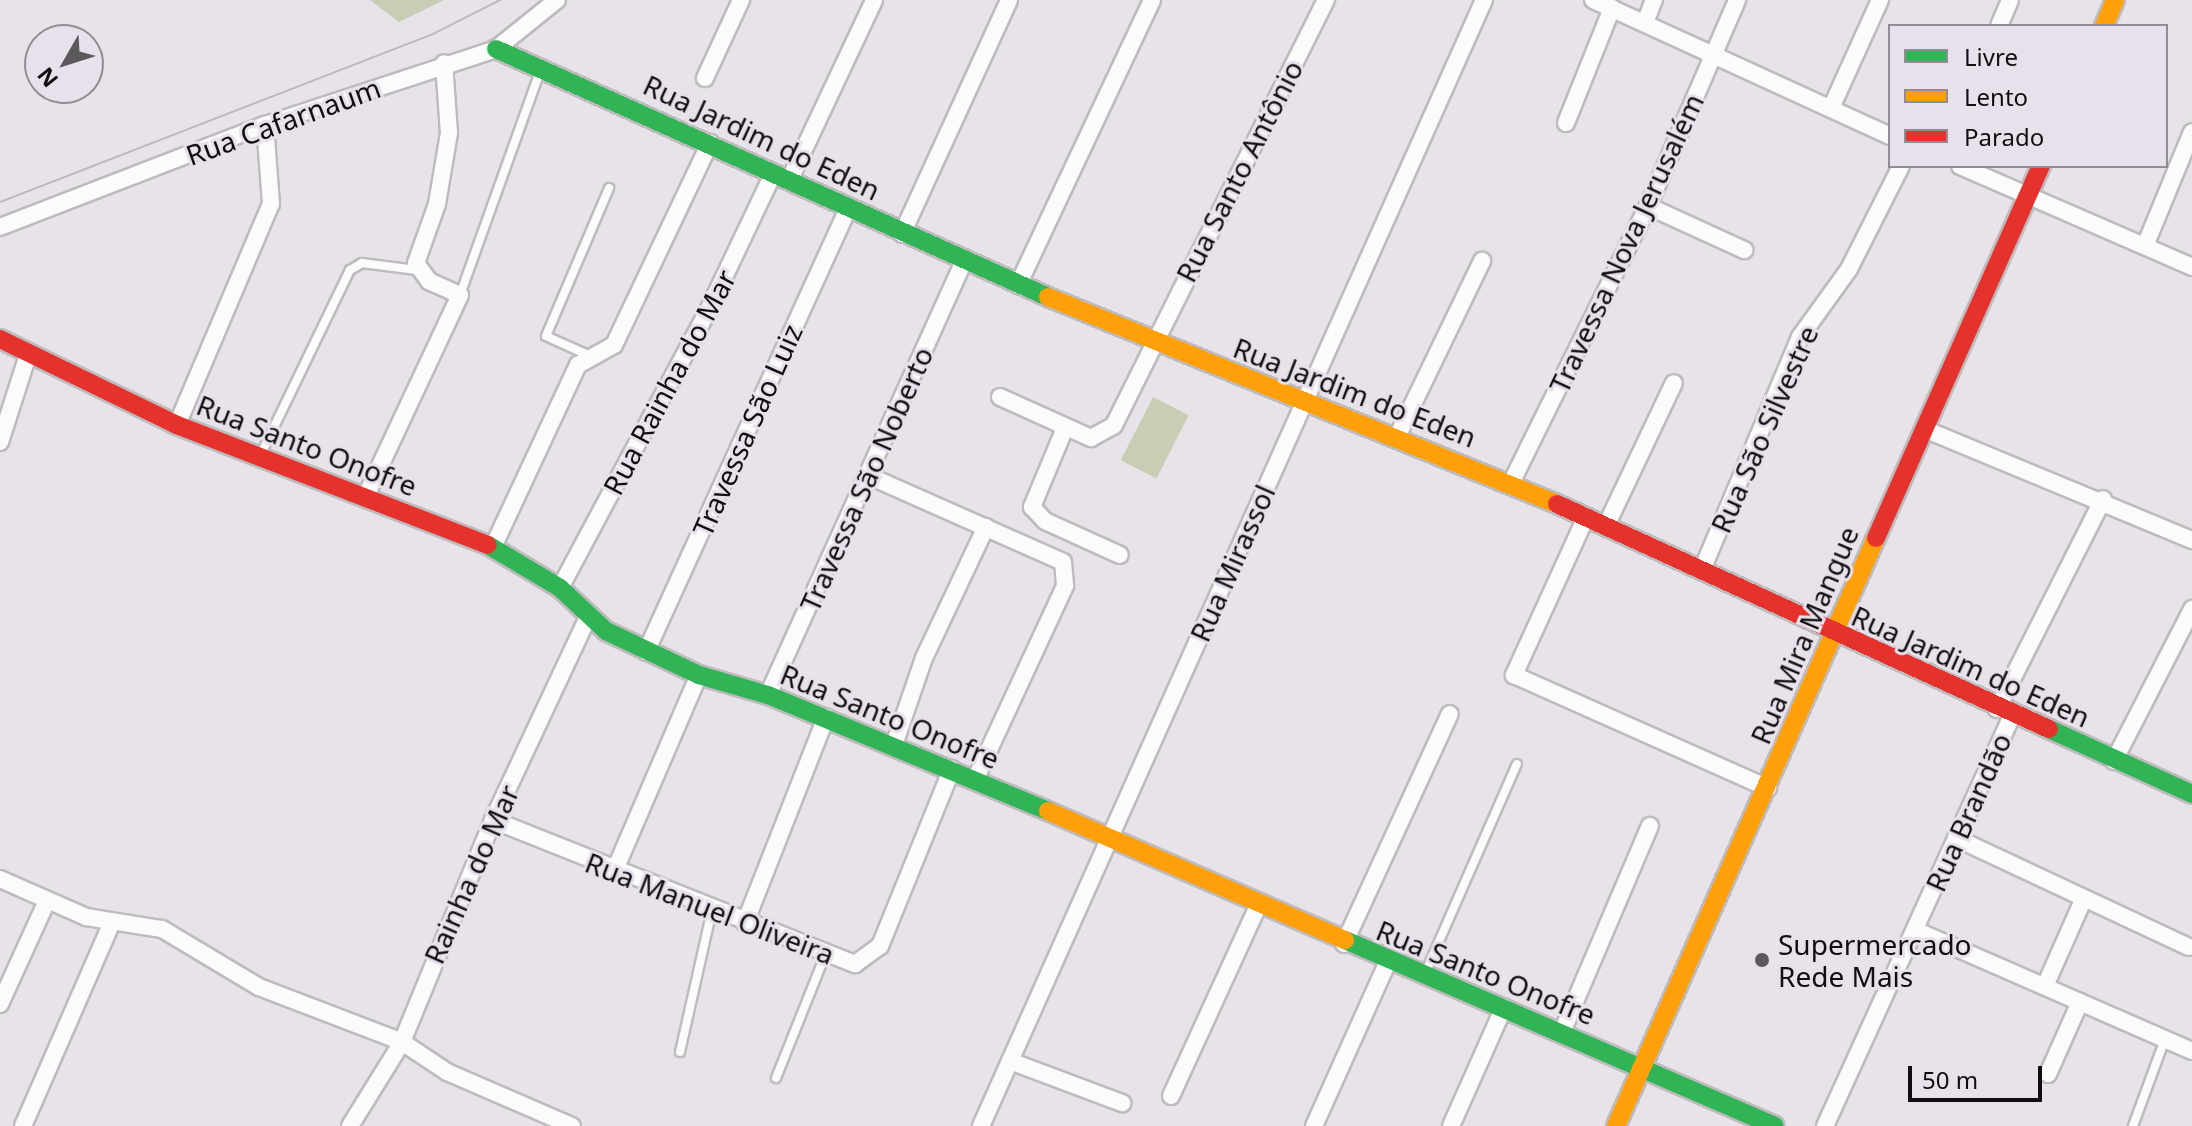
<!DOCTYPE html>
<meta charset="utf-8">
<style>
body{margin:0}
#map{position:relative;width:2192px;height:1126px;overflow:hidden;background:#e7e3e8;font-family:"Noto Sans",sans-serif}
div>[style]{position:absolute}
.green>*{inset:0;background:#c8cdb5;transform-origin:0 0}
.roads{filter:drop-shadow(2px 0 #bebbbf) drop-shadow(-2px 0 #bebbbf) drop-shadow(0 2px #bebbbf) drop-shadow(0 -2px #bebbbf)}
.lane>*{height:8px;margin:-4px;padding:0 4px;transform-origin:4px;border-radius:4px;background:#fbfbfc}
.street>*{height:16px;margin:-8px;padding:0 8px;transform-origin:8px;border-radius:8px;background:#fbfbfc}
.fast>*{height:18px;margin:-9px;padding:0 9px;transform-origin:9px;border-radius:9px;background:#30b455}
.slow>*{height:18px;margin:-9px;padding:0 9px;transform-origin:9px;border-radius:9px;background:#ff9f0a}
.jam>*{height:18px;margin:-9px;padding:0 9px;transform-origin:9px;border-radius:9px;background:#e5322d}
.tram>*{height:2px;margin:-1px;padding:0 1px;transform-origin:1px;border-radius:1px;background:#bbbabb}
.dots>*{width:22px;height:22px;translate:-50% -50%;box-sizing:border-box;border:4px solid #e8e0eb;border-radius:50%}
span{translate:-50% -50%;white-space:nowrap;text-align:center;line-height:1.15;-webkit-text-stroke:6px #e8e0eb;paint-order:stroke}
.street-label{font-size:28px;color:#100e11}
.poi-label{font-size:28px;color:#100e11}
.left{translate:0 -50%;text-align:left}
.legend{position:absolute;left:1888px;top:24px;width:280px;height:144px;box-sizing:border-box;background:#e8e0eb;border:2px solid #928c94;margin:0;padding:10px 14px;list-style:none;font-size:24px;color:#100e11}
.legend li{display:flex;align-items:center;gap:16px;height:40px}
.legend b{width:40px;border:2px solid #928c94}
.north{position:absolute;left:24px;top:24px;width:80px;height:80px;box-sizing:border-box;background:#e8e0eb;border:2px solid #928c94;border-radius:50%;rotate:231deg;font-size:22px;font-weight:700;line-height:32px;text-align:center;color:#100e11}
.north::after{content:'';display:block;margin:auto;width:28px;height:36px;background:#5b595c;clip-path:polygon(50% 0,100% 100%,50% 72%,0 100%)}
.scale{position:absolute;left:1908px;top:1066px;width:134px;height:36px;box-sizing:border-box;border:4px solid #100e11;border-top:0;padding-left:10px;font-size:24px;line-height:28px;white-space:nowrap;color:#100e11;-webkit-text-stroke:6px #e8e0eb;paint-order:stroke}
</style>
<div id="map">
<div class="green">
<div style="clip-path:polygon(370px 0,444px 0,399px 22px)"></div>
<div style="left:1153px;top:397px;width:40px;height:71px;rotate:27deg"></div>
</div>
<div class="roads">
<div class="lane">
<div style="left:460px;top:295px;width:238px;rotate:-70.3deg"></div>
<div style="left:588px;top:355px;width:46px;rotate:-155.7deg"></div>
<div style="left:546px;top:336px;width:161px;rotate:-66.9deg"></div>
<div style="left:261px;top:454px;width:204px;rotate:-64.2deg"></div>
<div style="left:350px;top:270px;width:14px;rotate:-30deg"></div>
<div style="left:362px;top:263px;width:55px;rotate:7.3deg"></div>
<div style="left:1426px;top:971px;width:226px;rotate:-66.3deg"></div>
<div style="left:680px;top:1052px;width:146px;rotate:-77.3deg"></div>
<div style="left:776px;top:1078px;width:135px;rotate:-68.2deg"></div>
<div style="left:2133px;top:1126px;width:93px;rotate:-69.8deg"></div>
</div>
<div class="street">
<div style="left:1593px;top:0;width:327px;rotate:24.6deg"></div>
<div style="left:1645px;top:23px;width:25px;rotate:-69deg"></div>
<div style="left:1999px;top:26px;width:28px;rotate:-67deg"></div>
<div style="left:705px;top:78px;width:86px;rotate:-65.2deg"></div>
<div style="left:1831px;top:108px;width:119px;rotate:-65.6deg"></div>
<div style="left:1566px;top:123px;width:124px;rotate:-68.2deg"></div>
<div style="left:1960px;top:166px;width:253px;rotate:23.5deg"></div>
<div style="left:789px;top:181px;width:200px;rotate:-64.8deg"></div>
<div style="left:1648px;top:206px;width:106px;rotate:24.6deg"></div>
<div style="left:0;top:227px;width:284px;rotate:-21.1deg"></div>
<div style="left:265px;top:125px;width:243px;rotate:-18.2deg"></div>
<div style="left:496px;top:49px;width:78px;rotate:-38.8deg"></div>
<div style="left:902px;top:234px;width:257px;rotate:-65.4deg"></div>
<div style="left:2145px;top:246px;width:123px;rotate:-67.6deg"></div>
<div style="left:1018px;top:285px;width:315px;rotate:-64.8deg"></div>
<div style="left:1000px;top:397px;width:100px;rotate:24.3deg"></div>
<div style="left:1091px;top:438px;width:26px;rotate:-29deg"></div>
<div style="left:1114px;top:425px;width:475px;rotate:-63.5deg"></div>
<div style="left:177px;top:425px;width:240px;rotate:-67deg"></div>
<div style="left:271px;top:204px;width:79px;rotate:-94.3deg"></div>
<div style="left:1065px;top:428px;width:86px;rotate:112.7deg"></div>
<div style="left:1032px;top:507px;width:19px;rotate:47deg"></div>
<div style="left:1045px;top:521px;width:82px;rotate:24.4deg"></div>
<div style="left:1924px;top:429px;width:290px;rotate:22.5deg"></div>
<div style="left:1396px;top:439px;width:198px;rotate:-64.2deg"></div>
<div style="left:0;top:442px;width:91px;rotate:-72.2deg"></div>
<div style="left:869px;top:476px;width:212px;rotate:23.9deg"></div>
<div style="left:1063px;top:562px;width:24px;rotate:85deg"></div>
<div style="left:1065px;top:586px;width:214px;rotate:114.9deg"></div>
<div style="left:1511px;top:483px;width:309px;rotate:-63.7deg"></div>
<div style="left:1648px;top:206px;width:224px;rotate:-66.6deg"></div>
<div style="left:365px;top:498px;width:224px;rotate:-64.9deg"></div>
<div style="left:460px;top:295px;width:34px;rotate:-156deg"></div>
<div style="left:429px;top:281px;width:22px;rotate:-126deg"></div>
<div style="left:416px;top:263px;width:63px;rotate:-70.4deg"></div>
<div style="left:437px;top:204px;width:72px;rotate:-80.4deg"></div>
<div style="left:449px;top:133px;width:70px;rotate:-94.1deg"></div>
<div style="left:1586px;top:517px;width:174px;rotate:114.5deg"></div>
<div style="left:1514px;top:675px;width:278px;rotate:24deg"></div>
<div style="left:1606px;top:526px;width:158px;rotate:-64.6deg"></div>
<div style="left:493px;top:547px;width:201px;rotate:-65deg"></div>
<div style="left:578px;top:365px;width:41px;rotate:-29.1deg"></div>
<div style="left:614px;top:345px;width:224px;rotate:-64.6deg"></div>
<div style="left:1702px;top:570px;width:253px;rotate:-67.2deg"></div>
<div style="left:1800px;top:337px;width:84px;rotate:-54.2deg"></div>
<div style="left:1849px;top:269px;width:115px;rotate:-63.2deg"></div>
<div style="left:560px;top:588px;width:312px;rotate:-61.9deg"></div>
<div style="left:707px;top:313px;width:154px;rotate:-64.6deg"></div>
<div style="left:646px;top:652px;width:488px;rotate:-65.5deg"></div>
<div style="left:768px;top:695px;width:474px;rotate:-65.7deg"></div>
<div style="left:1997px;top:709px;width:235px;rotate:-63.2deg"></div>
<div style="left:894px;top:745px;width:92px;rotate:-71deg"></div>
<div style="left:924px;top:658px;width:145px;rotate:-64.7deg"></div>
<div style="left:2114px;top:761px;width:171px;rotate:-62.8deg"></div>
<div style="left:493px;top:820px;width:390px;rotate:21.7deg"></div>
<div style="left:855px;top:964px;width:31px;rotate:-36deg"></div>
<div style="left:880px;top:946px;width:191px;rotate:-67.9deg"></div>
<div style="left:1956px;top:838px;width:257px;rotate:25.1deg"></div>
<div style="left:614px;top:872px;width:215px;rotate:-66.7deg"></div>
<div style="left:0;top:879px;width:94px;rotate:23.8deg"></div>
<div style="left:86px;top:917px;width:77px;rotate:9deg"></div>
<div style="left:162px;top:929px;width:113px;rotate:30.9deg"></div>
<div style="left:259px;top:987px;width:153px;rotate:21deg"></div>
<div style="left:402px;top:1042px;width:54px;rotate:33.7deg"></div>
<div style="left:447px;top:1072px;width:136px;rotate:23.4deg"></div>
<div style="left:745px;top:923px;width:221px;rotate:-68.5deg"></div>
<div style="left:1915px;top:930px;width:302px;rotate:23.6deg"></div>
<div style="left:1344px;top:944px;width:253px;rotate:-65.3deg"></div>
<div style="left:2045px;top:986px;width:96px;rotate:-66.1deg"></div>
<div style="left:0;top:1004px;width:113px;rotate:-65.5deg"></div>
<div style="left:1562px;top:1032px;width:224px;rotate:-66.9deg"></div>
<div style="left:1010px;top:1061px;width:120px;rotate:20.6deg"></div>
<div style="left:2048px;top:1074px;width:79px;rotate:-66deg"></div>
<div style="left:1171px;top:1096px;width:209px;rotate:-65.4deg"></div>
<div style="left:23px;top:1126px;width:223px;rotate:-66.4deg"></div>
<div style="left:350px;top:1126px;width:99px;rotate:-58.2deg"></div>
<div style="left:402px;top:1042px;width:240px;rotate:-67.7deg"></div>
<div style="left:493px;top:820px;width:222px;rotate:-64.9deg"></div>
<div style="left:981px;top:1126px;width:1233px;rotate:-65.93deg"></div>
<div style="left:1314px;top:1126px;width:181px;rotate:-65.8deg"></div>
<div style="left:1451px;top:1126px;width:130px;rotate:-66deg"></div>
<div style="left:1825px;top:1126px;width:451px;rotate:-65.5deg"></div>
</div>
<div class="fast">
<div style="left:496px;top:49px;width:605px;rotate:24.19deg"></div>
<div style="left:488px;top:545px;width:84px;rotate:30.8deg"></div>
<div style="left:560px;top:588px;width:63px;rotate:43.1deg"></div>
<div style="left:606px;top:631px;width:103px;rotate:25.3deg"></div>
<div style="left:699px;top:675px;width:72px;rotate:16.2deg"></div>
<div style="left:768px;top:695px;width:303px;rotate:22.5deg"></div>
<div style="left:2049px;top:729px;width:157px;rotate:24.4deg"></div>
<div style="left:1345px;top:940px;width:468px;rotate:23.4deg"></div>
</div>
<div class="slow">
<div style="left:2104px;top:26px;width:28px;rotate:-67deg"></div>
<div style="left:1048px;top:297px;width:549px;rotate:22.13deg"></div>
<div style="left:1048px;top:811px;width:324px;rotate:23.5deg"></div>
<div style="left:1616px;top:1126px;width:643px;rotate:-66.15deg"></div>
</div>
<div class="jam">
<div style="left:0;top:339px;width:197px;rotate:25.9deg"></div>
<div style="left:177px;top:425px;width:333px;rotate:21.1deg"></div>
<div style="left:1557px;top:504px;width:541px;rotate:24.58deg"></div>
<div style="left:1876px;top:538px;width:407px;rotate:-66.1deg"></div>
</div>
</div>
<div class="tram">
<div style="left:0;top:202px;width:467px;rotate:-21.2deg"></div>
<div style="left:435px;top:33px;width:73px;rotate:-26.9deg"></div>
</div>
<div class="dots">
<div style="left:1762px;top:960px;background:#5b595c"></div>
</div>
<div class="street-label">
<span style="left:283px;top:121px;rotate:-20deg">Rua Cafarnaum</span>
<span style="left:762px;top:137px;rotate:25deg">Rua Jardim do Eden</span>
<span style="left:1239px;top:171px;rotate:-63deg">Rua Santo Antônio</span>
<span style="left:1626px;top:243px;rotate:-65deg">Travessa Nova Jerusalém</span>
<span style="left:669px;top:382px;rotate:-62deg">Rua Rainha do Mar</span>
<span style="left:1355px;top:392px;rotate:21deg">Rua Jardim do Eden</span>
<span style="left:1764px;top:429px;rotate:-66deg">Rua São Silvestre</span>
<span style="left:747px;top:430px;rotate:-66deg">Travessa São Luiz</span>
<span style="left:307px;top:445px;rotate:21deg">Rua Santo Onofre</span>
<span style="left:866px;top:479px;rotate:-66deg">Travessa São Noberto</span>
<span style="left:1232px;top:563px;rotate:-66deg">Rua Mirassol</span>
<span style="left:1804px;top:635px;rotate:-67deg">Rua Mira Mangue</span>
<span style="left:1971px;top:666px;rotate:24deg">Rua Jardim do Eden</span>
<span style="left:890px;top:716px;rotate:22deg">Rua Santo Onofre</span>
<span style="left:1968px;top:812px;rotate:-66deg">Rua Brandão</span>
<span style="left:471px;top:874px;rotate:-66deg">Rainha do Mar</span>
<span style="left:710px;top:908px;rotate:21deg">Rua Manuel Oliveira</span>
<span style="left:1486px;top:972px;rotate:22deg">Rua Santo Onofre</span>
</div>
<div class="poi-label">
<span class="left" style="left:1778px;top:960px">Supermercado<br>Rede Mais</span>
</div>
<ul class="legend">
<li><b style="height:10px;background:#30b455"></b>Livre</li>
<li><b style="height:10px;background:#ff9f0a"></b>Lento</li>
<li><b style="height:10px;background:#e5322d"></b>Parado</li>
</ul>
<div class="north">N</div>
<div class="scale">50 m</div>
</div>
